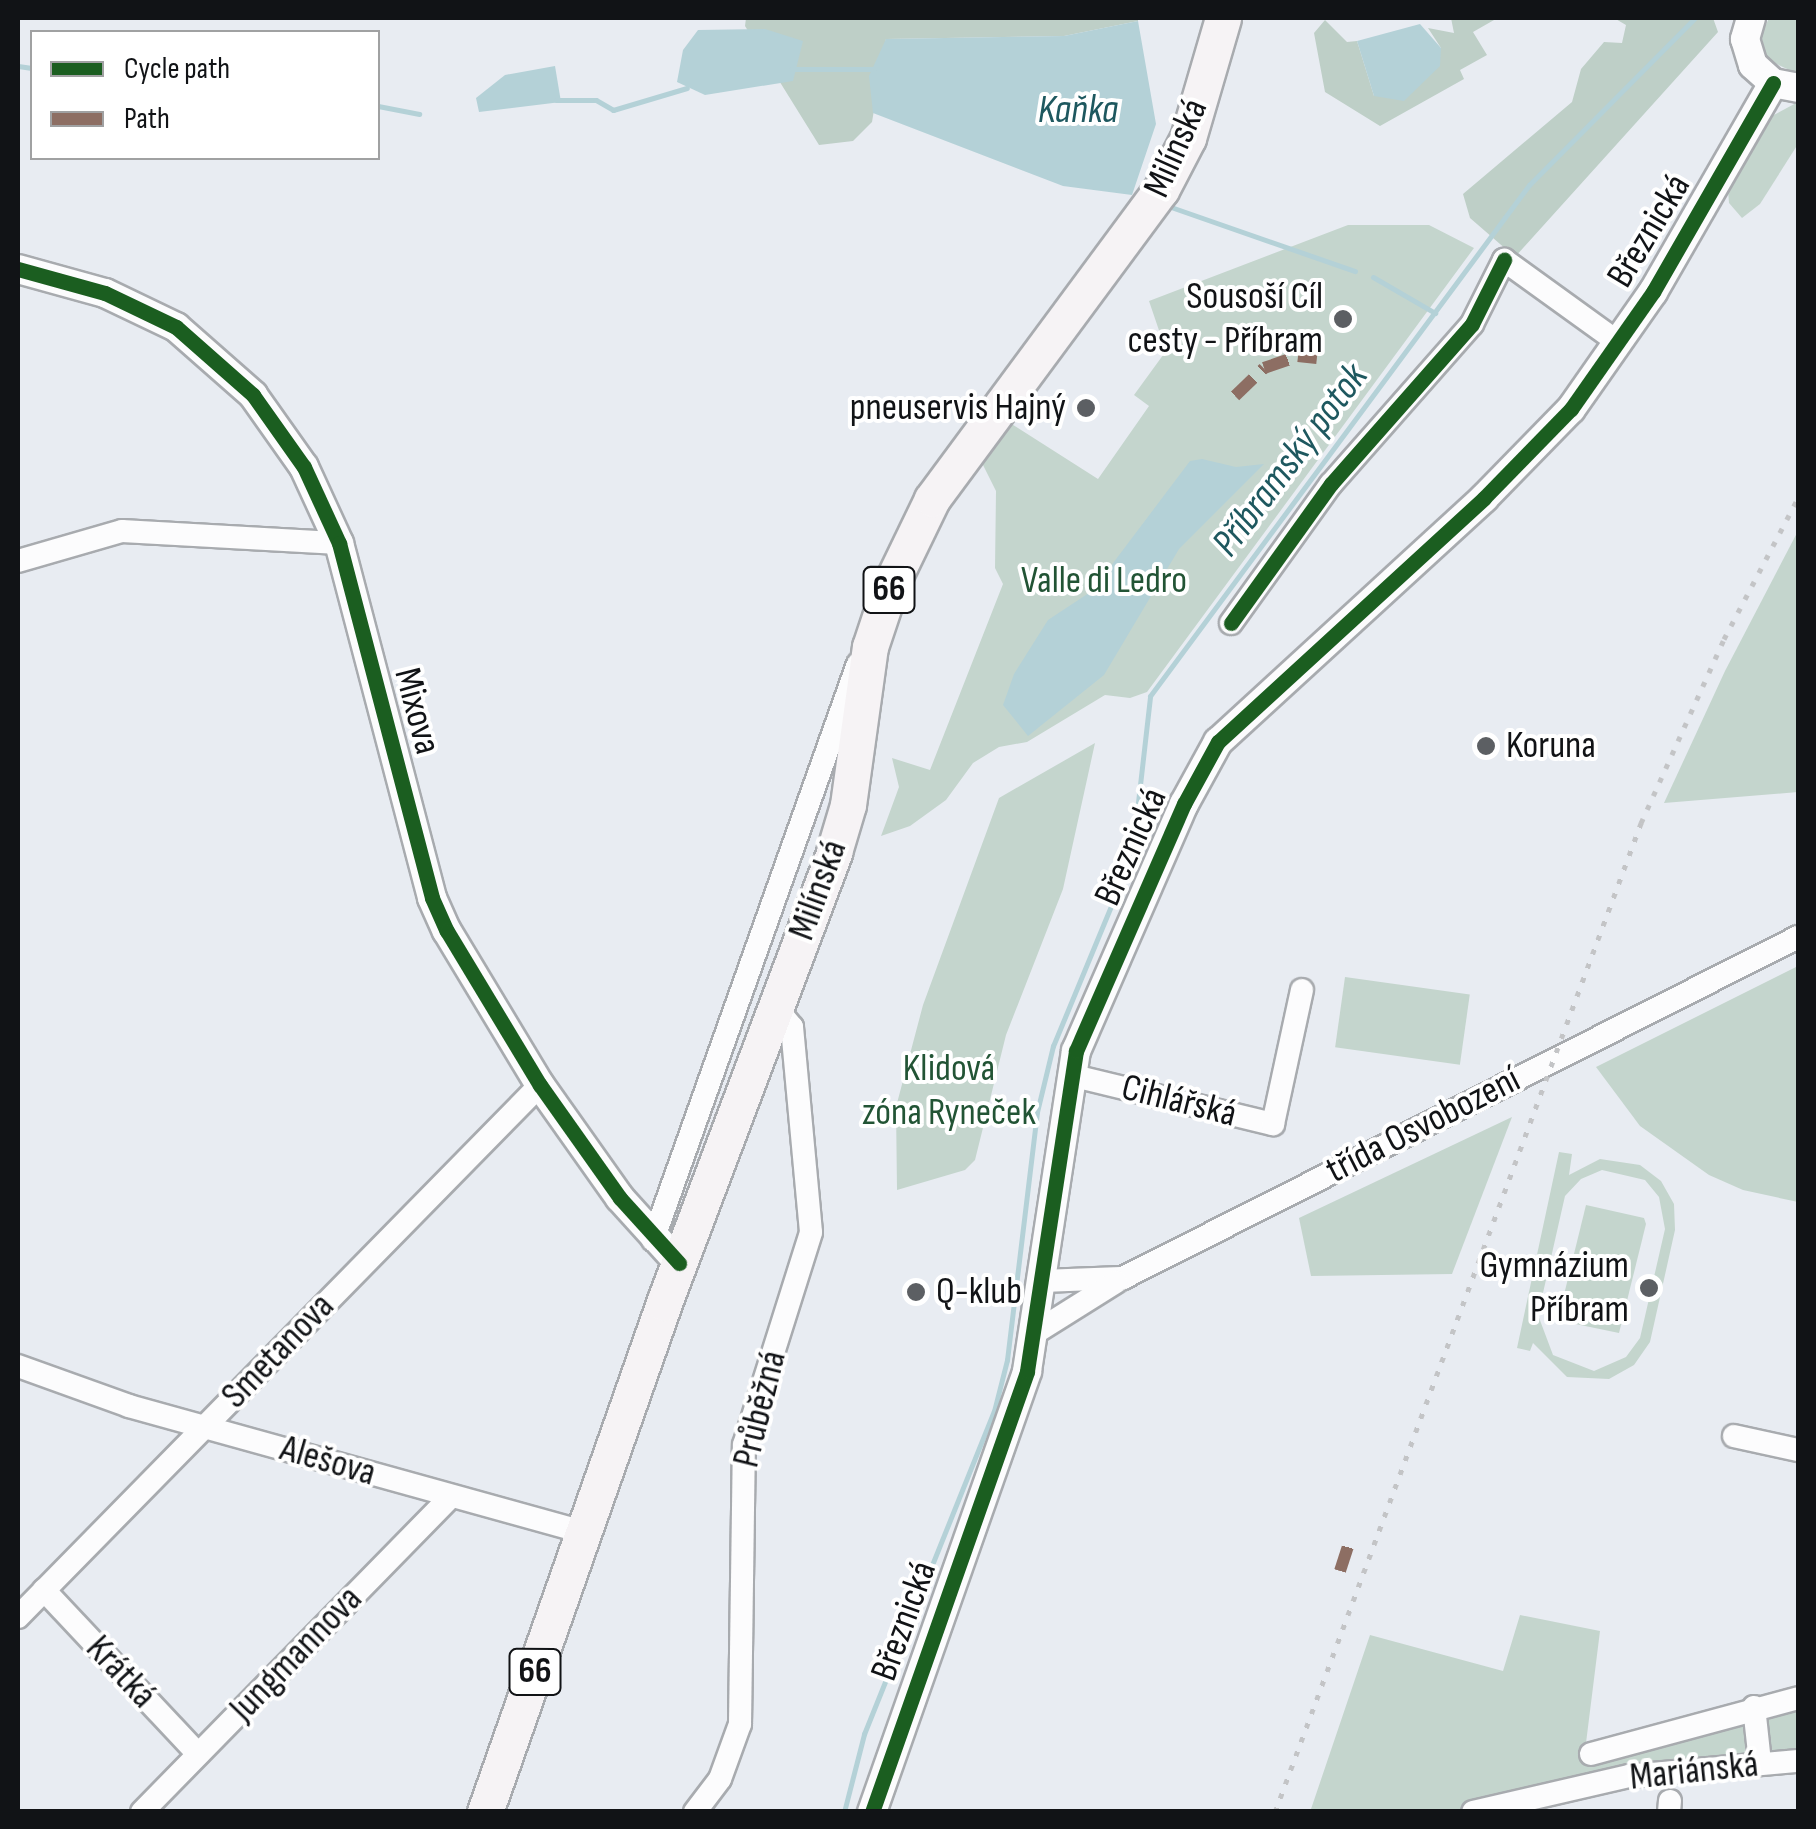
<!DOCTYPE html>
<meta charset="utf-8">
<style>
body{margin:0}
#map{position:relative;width:1816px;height:1829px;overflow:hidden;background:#e8ecf2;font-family:"Sofia Sans Condensed",sans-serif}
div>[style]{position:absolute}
.green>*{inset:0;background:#c4d5cd;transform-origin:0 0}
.forest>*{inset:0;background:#becfc7}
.water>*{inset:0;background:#b4d1d7}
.stream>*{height:5px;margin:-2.5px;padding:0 2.5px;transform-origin:2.5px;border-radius:2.5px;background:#b4d1d7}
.roads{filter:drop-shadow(2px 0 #a8abaf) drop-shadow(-2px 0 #a8abaf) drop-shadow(0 2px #a8abaf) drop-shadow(0 -2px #a8abaf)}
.minor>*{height:22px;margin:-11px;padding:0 11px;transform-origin:11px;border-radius:11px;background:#fcfcfd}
.tertiary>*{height:28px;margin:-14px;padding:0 14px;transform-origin:14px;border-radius:14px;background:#fcfcfd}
.primary>*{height:35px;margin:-17.5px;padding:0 17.5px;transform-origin:17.5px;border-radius:17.5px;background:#f6f3f5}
.rail>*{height:5px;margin-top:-2.5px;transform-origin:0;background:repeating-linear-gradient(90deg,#c3c4c6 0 5px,transparent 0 15px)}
.quiet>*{height:12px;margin-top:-6px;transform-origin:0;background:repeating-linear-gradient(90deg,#8d6e63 0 25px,transparent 0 37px)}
.cycleway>*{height:15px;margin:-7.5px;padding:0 7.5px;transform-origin:7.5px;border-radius:7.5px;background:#1b5e20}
.dots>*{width:28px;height:28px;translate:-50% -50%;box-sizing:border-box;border:5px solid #fff;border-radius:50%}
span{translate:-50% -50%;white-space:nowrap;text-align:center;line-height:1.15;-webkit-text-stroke:8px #fff;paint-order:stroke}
.shield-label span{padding:2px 8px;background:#fff;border:2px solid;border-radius:8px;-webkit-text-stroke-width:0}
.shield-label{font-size:35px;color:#111316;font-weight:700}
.street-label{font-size:38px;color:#111316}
.poi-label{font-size:38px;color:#111316}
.right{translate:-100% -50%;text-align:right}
.left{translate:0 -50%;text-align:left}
.park-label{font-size:38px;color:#225435}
.water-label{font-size:40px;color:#1e585f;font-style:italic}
.frame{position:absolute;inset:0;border:20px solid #111316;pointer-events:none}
.legend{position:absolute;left:30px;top:30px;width:350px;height:130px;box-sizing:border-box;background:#fff;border:2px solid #a0a1a2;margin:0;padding:12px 18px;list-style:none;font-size:30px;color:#111316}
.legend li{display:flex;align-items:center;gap:20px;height:50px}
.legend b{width:50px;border:2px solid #a0a1a2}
</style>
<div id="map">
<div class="green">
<div style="clip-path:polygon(1769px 18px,1798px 18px,1798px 74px,1768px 60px,1761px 36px)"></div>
<div style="clip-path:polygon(1798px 102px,1798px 144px,1760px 204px,1742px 218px,1729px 203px,1728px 190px,1772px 116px)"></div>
<div style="clip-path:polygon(1348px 225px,1429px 225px,1474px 248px,1147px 692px,1130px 698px,1105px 695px,1027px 742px,999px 747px,973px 763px,946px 800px,910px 826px,881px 836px,899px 787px,892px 758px,930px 770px,1003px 584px,995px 568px,996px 491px,982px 463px,1010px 423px,1098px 479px,1149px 406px,1134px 395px,1166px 351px,1149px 301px)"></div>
<div style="clip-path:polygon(1798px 531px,1798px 792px,1664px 803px,1725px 671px)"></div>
<div style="clip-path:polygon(1095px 743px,1063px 889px,1006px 1035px,975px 1160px,965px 1170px,897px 1190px,896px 1107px,923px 1005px,999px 798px)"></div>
<div style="clip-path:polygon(1798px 966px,1798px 1202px,1743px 1190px,1709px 1175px,1640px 1126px,1596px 1067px)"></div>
<div style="left:1345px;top:977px;width:126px;height:71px;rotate:8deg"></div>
<div style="clip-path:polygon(1512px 1117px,1452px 1274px,1311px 1276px,1299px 1218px)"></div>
<div style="clip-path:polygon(evenodd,1559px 1152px,1572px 1154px,1569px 1175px,1600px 1159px,1640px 1165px,1661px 1181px,1674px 1204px,1675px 1230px,1650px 1342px,1634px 1365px,1609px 1379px,1567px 1377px,1533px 1343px,1530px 1351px,1517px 1348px,1559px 1152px,1602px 1170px,1645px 1180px,1659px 1197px,1665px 1229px,1640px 1338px,1626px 1357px,1594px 1371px,1553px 1355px,1538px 1315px,1565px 1196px,1581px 1179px,1602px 1170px)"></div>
<div style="clip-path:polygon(1586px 1205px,1644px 1218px,1646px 1224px,1619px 1333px,1561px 1321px,1559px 1315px)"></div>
<div style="clip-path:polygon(1520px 1615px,1600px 1631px,1585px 1751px,1798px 1698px,1798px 1761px,1472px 1811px,1310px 1812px,1370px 1635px,1503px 1671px)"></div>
</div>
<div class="forest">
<div style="clip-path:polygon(746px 18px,1138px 18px,1138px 21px,1064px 36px,886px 39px,872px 122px,853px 141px,819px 145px,745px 26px)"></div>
<div style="clip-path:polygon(1451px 18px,1494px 20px,1473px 32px,1487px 55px,1460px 70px,1464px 79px,1380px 126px,1325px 92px,1314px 33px,1325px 20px,1347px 42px,1357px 41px,1374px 96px,1441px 48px,1428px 28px,1454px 33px)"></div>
<div style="clip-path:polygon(1614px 18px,1713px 18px,1718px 32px,1515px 257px,1470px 218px,1463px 194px,1572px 102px,1581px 69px,1604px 42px,1622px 43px,1626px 25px)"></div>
</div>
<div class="water">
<div style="clip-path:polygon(1138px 21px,1156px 124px,1132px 195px,1063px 186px,873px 113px,869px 76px,886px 39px,1064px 36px)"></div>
<div style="clip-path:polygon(1420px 24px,1441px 48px,1440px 66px,1404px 101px,1374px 96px,1357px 41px)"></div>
<div style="clip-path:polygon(765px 29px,803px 41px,793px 81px,705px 95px,677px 82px,683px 50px,698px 30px)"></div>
<div style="clip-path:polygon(555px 66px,561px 102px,479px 112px,476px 98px,505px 75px)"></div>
<div style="clip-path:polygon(1202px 459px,1236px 467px,1264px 464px,1179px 549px,1104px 675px,1028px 736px,1003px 705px,1014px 674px,1048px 620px,1092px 591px,1190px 461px)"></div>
</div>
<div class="stream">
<div style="left:18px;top:66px;width:14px;rotate:8deg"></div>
<div style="left:791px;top:69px;width:83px"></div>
<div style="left:556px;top:100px;width:40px"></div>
<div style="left:596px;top:100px;width:20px;rotate:30deg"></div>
<div style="left:613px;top:110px;width:77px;rotate:-16.6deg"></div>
<div style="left:378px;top:106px;width:42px;rotate:11deg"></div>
<div style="left:1168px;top:206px;width:198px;rotate:19.2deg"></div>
<div style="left:1373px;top:277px;width:72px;rotate:30.1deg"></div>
<div style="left:844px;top:1812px;width:81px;rotate:-75.6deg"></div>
<div style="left:864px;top:1734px;width:348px;rotate:-68.1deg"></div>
<div style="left:994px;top:1411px;width:53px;rotate:-75.7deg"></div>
<div style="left:1007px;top:1360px;width:250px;rotate:-83.1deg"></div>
<div style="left:1037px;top:1112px;width:68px;rotate:-76.4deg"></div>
<div style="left:1053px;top:1046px;width:207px;rotate:-67.5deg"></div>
<div style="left:1132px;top:855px;width:160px;rotate:-83.5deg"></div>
<div style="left:1150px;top:696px;width:636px;rotate:-53.44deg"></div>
<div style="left:1529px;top:185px;width:235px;rotate:-45.2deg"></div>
</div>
<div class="roads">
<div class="minor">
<div style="left:18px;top:561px;width:108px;rotate:-16.1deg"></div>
<div style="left:122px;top:531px;width:217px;rotate:3.2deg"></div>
<div style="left:1231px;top:623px;width:171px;rotate:-54.3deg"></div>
<div style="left:1331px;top:484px;width:213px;rotate:-48.6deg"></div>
<div style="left:1472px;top:324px;width:72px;rotate:-63.4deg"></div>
<div style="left:1504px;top:260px;width:142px;rotate:35.8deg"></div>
<div style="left:1070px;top:1075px;width:209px;rotate:13.6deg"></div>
<div style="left:1273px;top:1124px;width:137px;rotate:-77.8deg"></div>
<div style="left:653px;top:1240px;width:611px;rotate:-70.41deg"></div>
<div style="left:1040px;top:1281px;width:83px;rotate:-2.1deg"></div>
<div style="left:1123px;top:1278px;width:756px;rotate:-26.8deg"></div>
<div style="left:1033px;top:1334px;width:98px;rotate:-32.1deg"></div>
<div style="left:18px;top:1366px;width:118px;rotate:19.8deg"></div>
<div style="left:129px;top:1406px;width:472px;rotate:15.5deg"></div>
<div style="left:1734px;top:1436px;width:66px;rotate:12.3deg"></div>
<div style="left:44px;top:1590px;width:225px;rotate:46.8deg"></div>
<div style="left:18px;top:1617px;width:745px;rotate:-45.54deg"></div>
<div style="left:1754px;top:1707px;width:55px;rotate:83.8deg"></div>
<div style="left:1591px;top:1754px;width:214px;rotate:-15.1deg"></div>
<div style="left:142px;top:1812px;width:441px;rotate:-45.6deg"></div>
<div style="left:695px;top:1812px;width:41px;rotate:-52.9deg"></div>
<div style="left:720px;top:1779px;width:59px;rotate:-70deg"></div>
<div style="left:740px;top:1724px;width:279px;rotate:-89.2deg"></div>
<div style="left:744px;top:1445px;width:223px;rotate:-72.5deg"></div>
<div style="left:811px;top:1232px;width:206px;rotate:-95.3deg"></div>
<div style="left:792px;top:1027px;width:26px;rotate:-130deg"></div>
<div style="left:1473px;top:1812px;width:160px;rotate:-13deg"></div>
<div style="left:1629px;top:1776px;width:170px;rotate:-5.1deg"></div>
<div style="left:1669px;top:1812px;width:11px;rotate:-85deg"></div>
</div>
<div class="tertiary">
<div style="left:1751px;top:18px;width:22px;rotate:106deg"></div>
<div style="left:1745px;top:39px;width:27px;rotate:73deg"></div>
<div style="left:1753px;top:65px;width:27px;rotate:42deg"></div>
<div style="left:1773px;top:83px;width:25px;rotate:11deg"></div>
<div style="left:18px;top:269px;width:90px;rotate:15.4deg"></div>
<div style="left:105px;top:293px;width:79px;rotate:25.6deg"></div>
<div style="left:176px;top:327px;width:103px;rotate:41.4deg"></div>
<div style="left:253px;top:395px;width:88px;rotate:54.7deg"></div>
<div style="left:304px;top:467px;width:84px;rotate:65.3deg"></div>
<div style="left:339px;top:543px;width:367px;rotate:75.3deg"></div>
<div style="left:432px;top:898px;width:36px;rotate:66deg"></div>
<div style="left:447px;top:931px;width:180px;rotate:58.9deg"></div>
<div style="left:540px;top:1085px;width:138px;rotate:54.7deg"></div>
<div style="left:620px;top:1198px;width:88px;rotate:47.8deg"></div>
<div style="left:872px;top:1812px;width:467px;rotate:-70.6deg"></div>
<div style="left:1027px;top:1371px;width:324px;rotate:-81.3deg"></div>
<div style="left:1076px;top:1051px;width:270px;rotate:-66.4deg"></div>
<div style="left:1184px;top:804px;width:71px;rotate:-61.3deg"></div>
<div style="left:1218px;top:742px;width:361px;rotate:-42.5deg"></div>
<div style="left:1484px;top:498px;width:124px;rotate:-45.7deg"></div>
<div style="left:1571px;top:409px;width:143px;rotate:-55deg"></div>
<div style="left:1653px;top:292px;width:241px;rotate:-60.1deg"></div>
</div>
<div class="primary">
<div style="left:485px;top:1812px;width:540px;rotate:-70.62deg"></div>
<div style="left:664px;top:1303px;width:482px;rotate:-69.3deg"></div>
<div style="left:834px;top:852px;width:49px;rotate:-73.4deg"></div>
<div style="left:848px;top:805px;width:160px;rotate:-82.1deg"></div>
<div style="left:870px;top:647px;width:66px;rotate:-71.6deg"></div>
<div style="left:891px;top:584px;width:94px;rotate:-64.2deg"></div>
<div style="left:932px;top:499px;width:385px;rotate:-53.5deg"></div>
<div style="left:1161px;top:190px;width:59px;rotate:-62.6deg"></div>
<div style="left:1188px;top:138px;width:125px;rotate:-73.7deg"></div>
</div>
</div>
<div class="rail">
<div style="left:1275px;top:1812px;width:1055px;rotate:-69.69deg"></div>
<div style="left:1641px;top:823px;width:202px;rotate:-65.7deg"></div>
<div style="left:1724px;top:639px;width:159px;rotate:-62.3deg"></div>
</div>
<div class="quiet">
<div style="left:1235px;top:396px;width:40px;rotate:-44deg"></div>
<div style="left:1264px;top:368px;width:36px;rotate:-19deg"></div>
<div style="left:1298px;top:356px;width:19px;rotate:6deg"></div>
<div style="left:1340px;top:1571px;width:35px;rotate:-72deg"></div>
</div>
<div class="cycleway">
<div style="left:18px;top:269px;width:90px;rotate:15.4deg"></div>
<div style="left:105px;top:293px;width:79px;rotate:25.6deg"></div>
<div style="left:176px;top:327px;width:103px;rotate:41.4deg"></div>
<div style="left:253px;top:395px;width:88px;rotate:54.7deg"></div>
<div style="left:304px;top:467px;width:84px;rotate:65.3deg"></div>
<div style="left:339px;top:543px;width:367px;rotate:75.3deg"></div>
<div style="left:432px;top:898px;width:36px;rotate:66deg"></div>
<div style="left:447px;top:931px;width:180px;rotate:58.9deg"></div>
<div style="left:540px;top:1085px;width:138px;rotate:54.7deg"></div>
<div style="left:620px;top:1198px;width:88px;rotate:47.8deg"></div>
<div style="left:1231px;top:623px;width:171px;rotate:-54.3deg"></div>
<div style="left:1331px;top:484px;width:213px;rotate:-48.6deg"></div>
<div style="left:1472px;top:324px;width:72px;rotate:-63.4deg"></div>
<div style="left:872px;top:1812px;width:467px;rotate:-70.6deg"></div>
<div style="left:1027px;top:1371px;width:324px;rotate:-81.3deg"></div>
<div style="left:1076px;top:1051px;width:270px;rotate:-66.4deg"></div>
<div style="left:1184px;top:804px;width:71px;rotate:-61.3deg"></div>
<div style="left:1218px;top:742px;width:361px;rotate:-42.5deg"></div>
<div style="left:1484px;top:498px;width:124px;rotate:-45.7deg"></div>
<div style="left:1571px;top:409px;width:143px;rotate:-55deg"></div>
<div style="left:1653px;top:292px;width:241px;rotate:-60.1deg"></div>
</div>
<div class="dots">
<div style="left:1343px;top:319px;background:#5c5f63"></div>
<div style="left:1086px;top:408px;background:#5c5f63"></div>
<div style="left:1486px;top:746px;background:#5c5f63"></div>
<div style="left:1649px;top:1288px;background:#5c5f63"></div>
<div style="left:916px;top:1292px;background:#5c5f63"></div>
</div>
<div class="shield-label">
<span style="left:889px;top:590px">66</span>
<span style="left:535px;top:1672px">66</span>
</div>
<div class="street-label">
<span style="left:1176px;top:148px;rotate:-66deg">Milínská</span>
<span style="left:1649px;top:231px;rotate:-59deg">Březnická</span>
<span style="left:417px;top:711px;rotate:75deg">Mixova</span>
<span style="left:1131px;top:847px;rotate:-66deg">Březnická</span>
<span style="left:818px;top:890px;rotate:-70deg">Milínská</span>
<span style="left:1179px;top:1101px;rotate:14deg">Cihlářská</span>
<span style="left:1423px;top:1125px;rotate:-27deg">třída Osvobození</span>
<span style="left:278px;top:1351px;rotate:-46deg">Smetanova</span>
<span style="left:760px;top:1409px;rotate:-76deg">Průběžná</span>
<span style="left:328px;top:1461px;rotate:16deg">Alešova</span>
<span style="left:904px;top:1621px;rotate:-70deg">Březnická</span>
<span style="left:296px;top:1654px;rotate:-46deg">Jungmannova</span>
<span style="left:121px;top:1672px;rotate:47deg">Krátká</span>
<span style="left:1694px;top:1771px;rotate:-6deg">Mariánská</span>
</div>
<div class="poi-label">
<span class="right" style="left:1323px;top:319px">Sousoší Cíl<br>cesty - Příbram</span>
<span class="right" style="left:1066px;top:408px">pneuservis Hajný</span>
<span class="left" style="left:1506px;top:746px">Koruna</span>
<span class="right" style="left:1629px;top:1288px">Gymnázium<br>Příbram</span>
<span class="left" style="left:936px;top:1292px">Q-klub</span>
</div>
<div class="park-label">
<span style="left:1104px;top:581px">Valle di Ledro</span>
<span style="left:949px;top:1091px">Klidová<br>zóna Ryneček</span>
</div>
<div class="water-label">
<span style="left:1078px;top:110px">Kaňka</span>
<span style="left:1290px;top:460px;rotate:-53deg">Příbramský potok</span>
</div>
<div class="frame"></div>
<ul class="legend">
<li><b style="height:12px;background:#1b5e20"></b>Cycle path</li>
<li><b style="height:12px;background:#8d6e63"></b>Path</li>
</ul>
</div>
